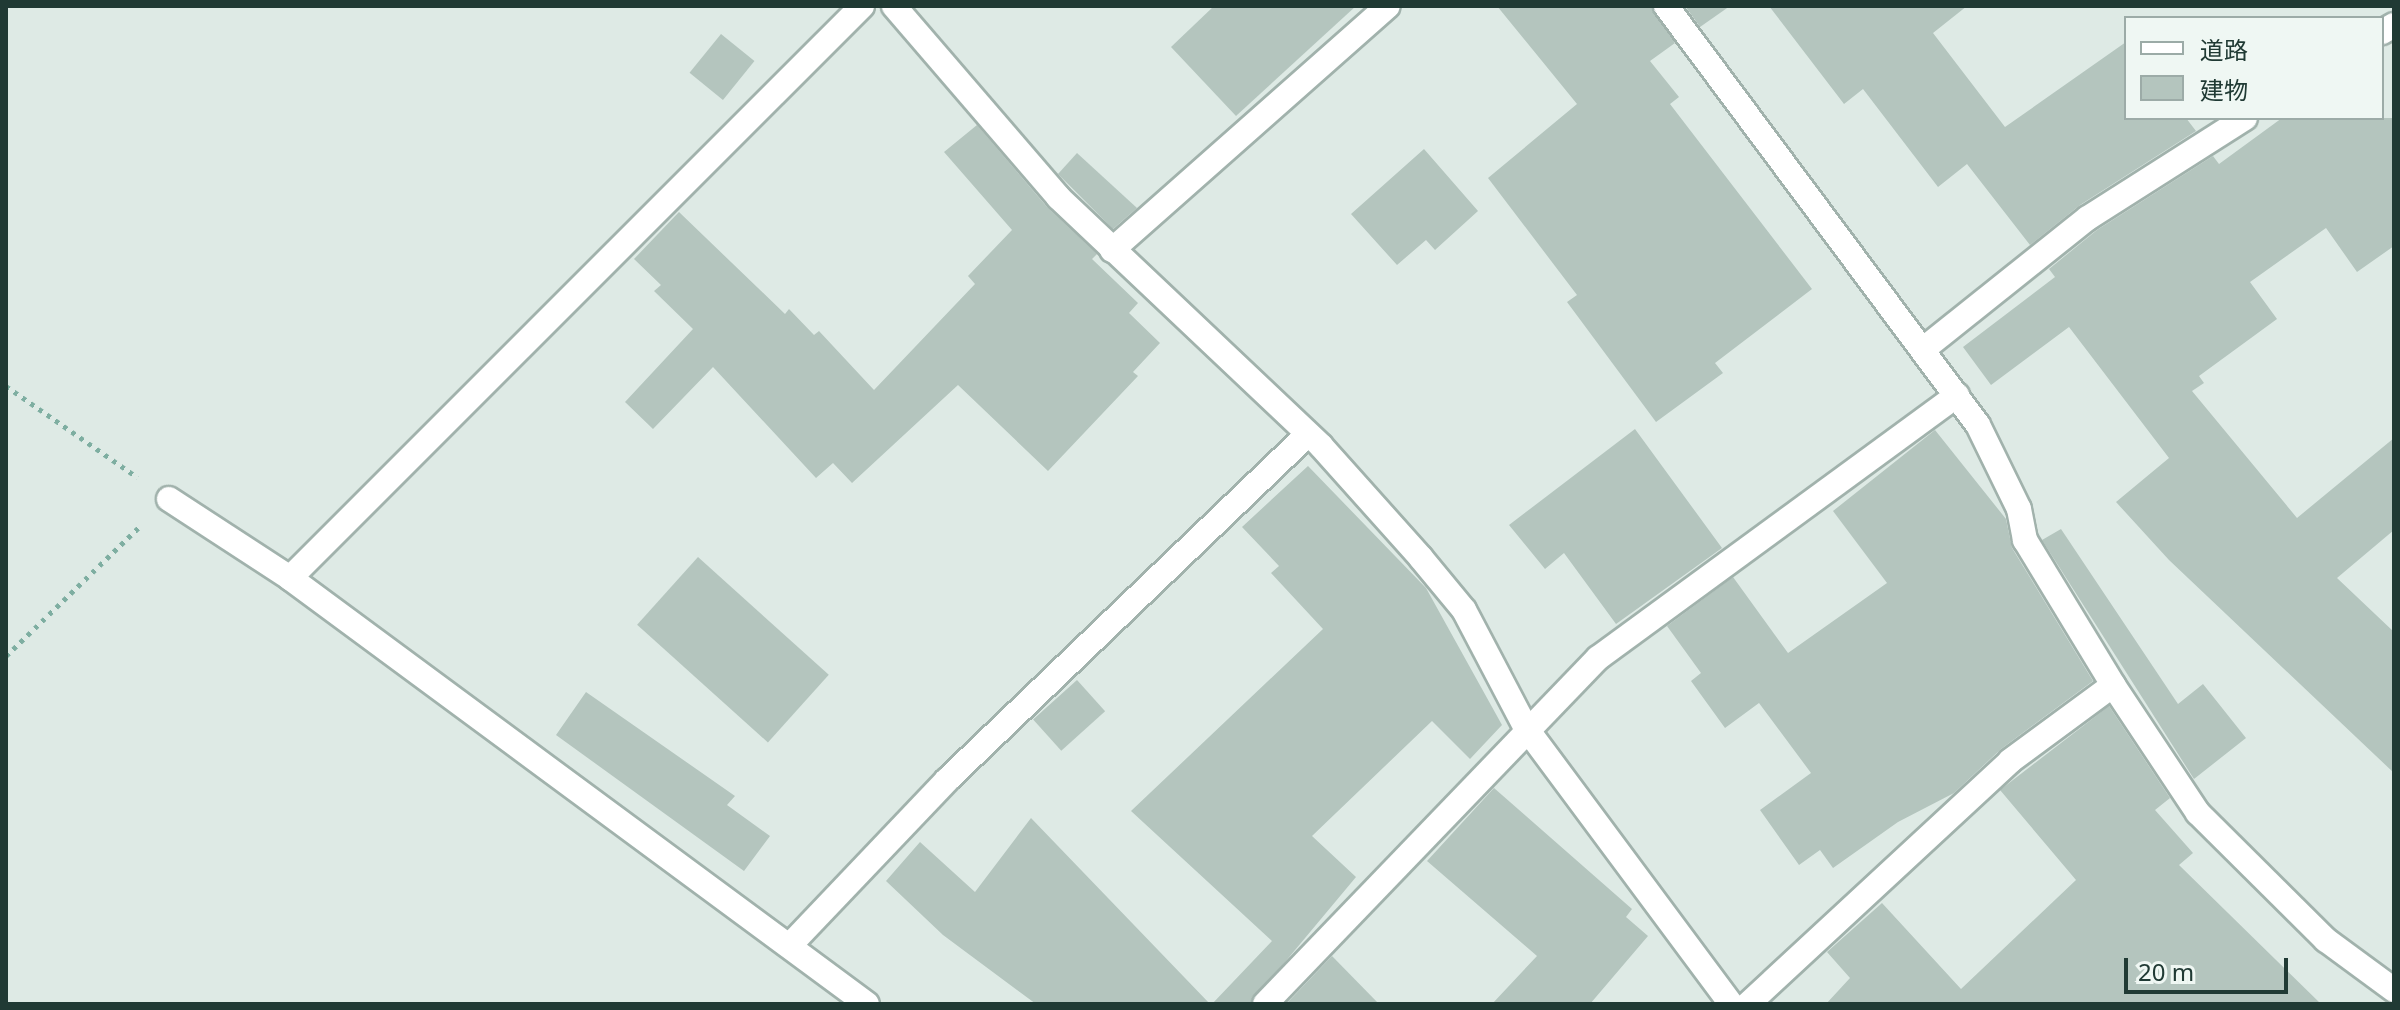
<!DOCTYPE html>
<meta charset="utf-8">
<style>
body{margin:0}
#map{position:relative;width:2400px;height:1010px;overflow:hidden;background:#deeae5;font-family:"Noto Sans","Noto Sans JP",sans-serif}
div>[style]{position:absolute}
.building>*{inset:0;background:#b4c5be;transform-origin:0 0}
.path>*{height:5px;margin-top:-2.5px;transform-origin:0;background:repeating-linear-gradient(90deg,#7eaea1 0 4px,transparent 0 10px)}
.roads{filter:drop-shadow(2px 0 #a1b2ac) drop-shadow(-2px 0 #a1b2ac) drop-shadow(0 2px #a1b2ac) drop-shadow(0 -2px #a1b2ac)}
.minor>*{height:24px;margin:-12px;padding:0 12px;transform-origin:12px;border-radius:12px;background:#fff}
span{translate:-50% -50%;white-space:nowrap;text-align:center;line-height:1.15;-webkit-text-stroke:8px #eff7f3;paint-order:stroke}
.frame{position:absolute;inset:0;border:8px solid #203a34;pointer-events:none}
.legend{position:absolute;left:2124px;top:16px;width:260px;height:104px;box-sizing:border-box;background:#eff7f3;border:2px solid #9caba7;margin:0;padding:10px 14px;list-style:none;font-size:24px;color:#203a34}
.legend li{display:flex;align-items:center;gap:16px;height:40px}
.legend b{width:40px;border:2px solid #9caba7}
.scale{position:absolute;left:2124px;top:958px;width:164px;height:36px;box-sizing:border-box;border:4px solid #203a34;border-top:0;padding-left:10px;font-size:24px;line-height:28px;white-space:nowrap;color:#203a34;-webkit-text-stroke:6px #eff7f3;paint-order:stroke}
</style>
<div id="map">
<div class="building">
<div style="clip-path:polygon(1214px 6px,1356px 6px,1236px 116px,1171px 47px)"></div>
<div style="clip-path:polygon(1497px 6px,1651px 6px,1675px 43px,1650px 61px,1679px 97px,1670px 104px,1812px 289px,1715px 363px,1723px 373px,1656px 422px,1567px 302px,1577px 295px,1488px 178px,1577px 104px)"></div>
<div style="clip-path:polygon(1685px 6px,1730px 6px,1700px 27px)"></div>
<div style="clip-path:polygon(1769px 6px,1967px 6px,1933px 33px,2005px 127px,2126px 42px,2126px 118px,2186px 118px,2196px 131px,2080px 205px,2030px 245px,1967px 164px,1938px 187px,1863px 89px,1844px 104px)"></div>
<div style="left:721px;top:34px;width:43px;height:50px;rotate:39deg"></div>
<div style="clip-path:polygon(2282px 118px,2394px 118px,2394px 246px,2357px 272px,2326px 228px,2250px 282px,2277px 319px,2199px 376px,2204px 383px,2192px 391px,2297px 518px,2394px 438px,2394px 530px,2337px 578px,2394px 632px,2394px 773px,2169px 560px,2116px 502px,2169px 458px,2069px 327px,1991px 385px,1963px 347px,2055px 277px,2049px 269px,2097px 230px,2213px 156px,2219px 164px)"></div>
<div style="clip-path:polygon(977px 125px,1047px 207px,1097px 254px,1092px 259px,1138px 303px,1129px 313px,1160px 343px,1133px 372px,1138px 376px,1048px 471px,958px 385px,852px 483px,833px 463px,816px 478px,713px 367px,653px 429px,625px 402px,693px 329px,654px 291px,661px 285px,634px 259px,679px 212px,785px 314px,789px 309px,814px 335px,819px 331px,874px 390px,975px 284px,968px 276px,1012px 230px,944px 152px)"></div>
<div style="clip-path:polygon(1424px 149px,1478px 211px,1435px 250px,1426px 240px,1397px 265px,1351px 214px)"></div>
<div style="clip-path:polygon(1077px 153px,1137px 208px,1113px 229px,1058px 174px)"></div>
<div style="clip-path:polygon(1635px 429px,1722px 548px,1616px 624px,1564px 553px,1545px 569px,1509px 525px)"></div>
<div style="clip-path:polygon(1935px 430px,2006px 519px,2012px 548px,2093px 681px,2001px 749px,1954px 793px,1898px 822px,1833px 868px,1820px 850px,1799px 865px,1760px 810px,1811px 773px,1759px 703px,1725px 728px,1691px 681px,1701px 673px,1667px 626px,1733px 577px,1788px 653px,1887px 583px,1833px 511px)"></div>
<div style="clip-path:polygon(1308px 466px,1426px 588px,1502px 725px,1470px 759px,1432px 721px,1312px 836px,1356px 877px,1250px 1004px,1212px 1004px,1272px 941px,1131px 811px,1323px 629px,1271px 573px,1279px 566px,1242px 527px)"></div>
<div style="clip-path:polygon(2061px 529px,2178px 704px,2203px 684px,2246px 738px,2194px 779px,2042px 540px)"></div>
<div style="left:698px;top:557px;width:176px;height:91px;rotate:42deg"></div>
<div style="left:1077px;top:680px;width:42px;height:59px;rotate:48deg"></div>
<div style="clip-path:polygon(586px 692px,735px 796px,727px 805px,770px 836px,744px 871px,556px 735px)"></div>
<div style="clip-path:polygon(2109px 706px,2170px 798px,2155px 810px,2193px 853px,2179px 865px,2321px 1004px,1826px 1004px,1850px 978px,1827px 952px,1882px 903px,1961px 989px,2076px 880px,2000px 790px)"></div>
<div style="clip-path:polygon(1494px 788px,1632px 909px,1626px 917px,1648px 936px,1590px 1004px,1492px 1004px,1537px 956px,1427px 861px)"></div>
<div style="clip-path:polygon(1031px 818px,1210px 1004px,1036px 1004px,943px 935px,886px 881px,920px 842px,975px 892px)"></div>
<div style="clip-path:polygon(1332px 956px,1379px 1004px,1286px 1004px)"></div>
</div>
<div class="path">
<div style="left:6px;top:386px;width:160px;rotate:34.8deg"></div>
<div style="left:6px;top:656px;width:187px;rotate:-44.1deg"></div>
</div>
<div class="roads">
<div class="minor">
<div style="left:894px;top:6px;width:252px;rotate:49.3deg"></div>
<div style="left:1058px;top:197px;width:362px;rotate:43.4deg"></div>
<div style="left:1321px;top:446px;width:150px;rotate:48.2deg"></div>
<div style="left:1421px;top:558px;width:67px;rotate:50.4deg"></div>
<div style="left:1464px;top:610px;width:133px;rotate:62.3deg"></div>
<div style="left:1526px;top:728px;width:344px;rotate:53.4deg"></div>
<div style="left:1666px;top:6px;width:522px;rotate:53.33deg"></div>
<div style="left:1978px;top:425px;width:93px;rotate:64deg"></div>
<div style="left:2019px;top:509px;width:32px;rotate:79deg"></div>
<div style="left:2025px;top:540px;width:170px;rotate:58.7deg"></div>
<div style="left:2113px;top:685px;width:154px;rotate:56.4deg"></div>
<div style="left:2198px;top:813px;width:180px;rotate:44.8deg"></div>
<div style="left:2326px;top:940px;width:84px;rotate:36.3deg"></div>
<div style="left:2382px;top:32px;width:14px;rotate:-30deg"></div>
<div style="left:1112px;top:250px;width:368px;rotate:-41.5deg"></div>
<div style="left:1925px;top:348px;width:208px;rotate:-38.6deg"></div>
<div style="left:2088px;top:218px;width:186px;rotate:-32.5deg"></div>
<div style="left:169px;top:499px;width:145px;rotate:33.1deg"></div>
<div style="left:290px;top:578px;width:717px;rotate:36.44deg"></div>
<div style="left:290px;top:578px;width:809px;rotate:-45deg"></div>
<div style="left:791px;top:944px;width:226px;rotate:-46.4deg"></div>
<div style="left:947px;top:780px;width:500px;rotate:-43.78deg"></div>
<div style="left:1265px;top:1004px;width:480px;rotate:-46.1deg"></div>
<div style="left:1598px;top:658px;width:445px;rotate:-36.2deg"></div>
<div style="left:1748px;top:1004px;width:357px;rotate:-42.8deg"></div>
<div style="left:2010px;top:761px;width:128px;rotate:-36.4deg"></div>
</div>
</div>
<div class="frame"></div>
<ul class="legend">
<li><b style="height:10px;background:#fff"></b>道路</li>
<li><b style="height:22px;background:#b4c5be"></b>建物</li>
</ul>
<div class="scale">20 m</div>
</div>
